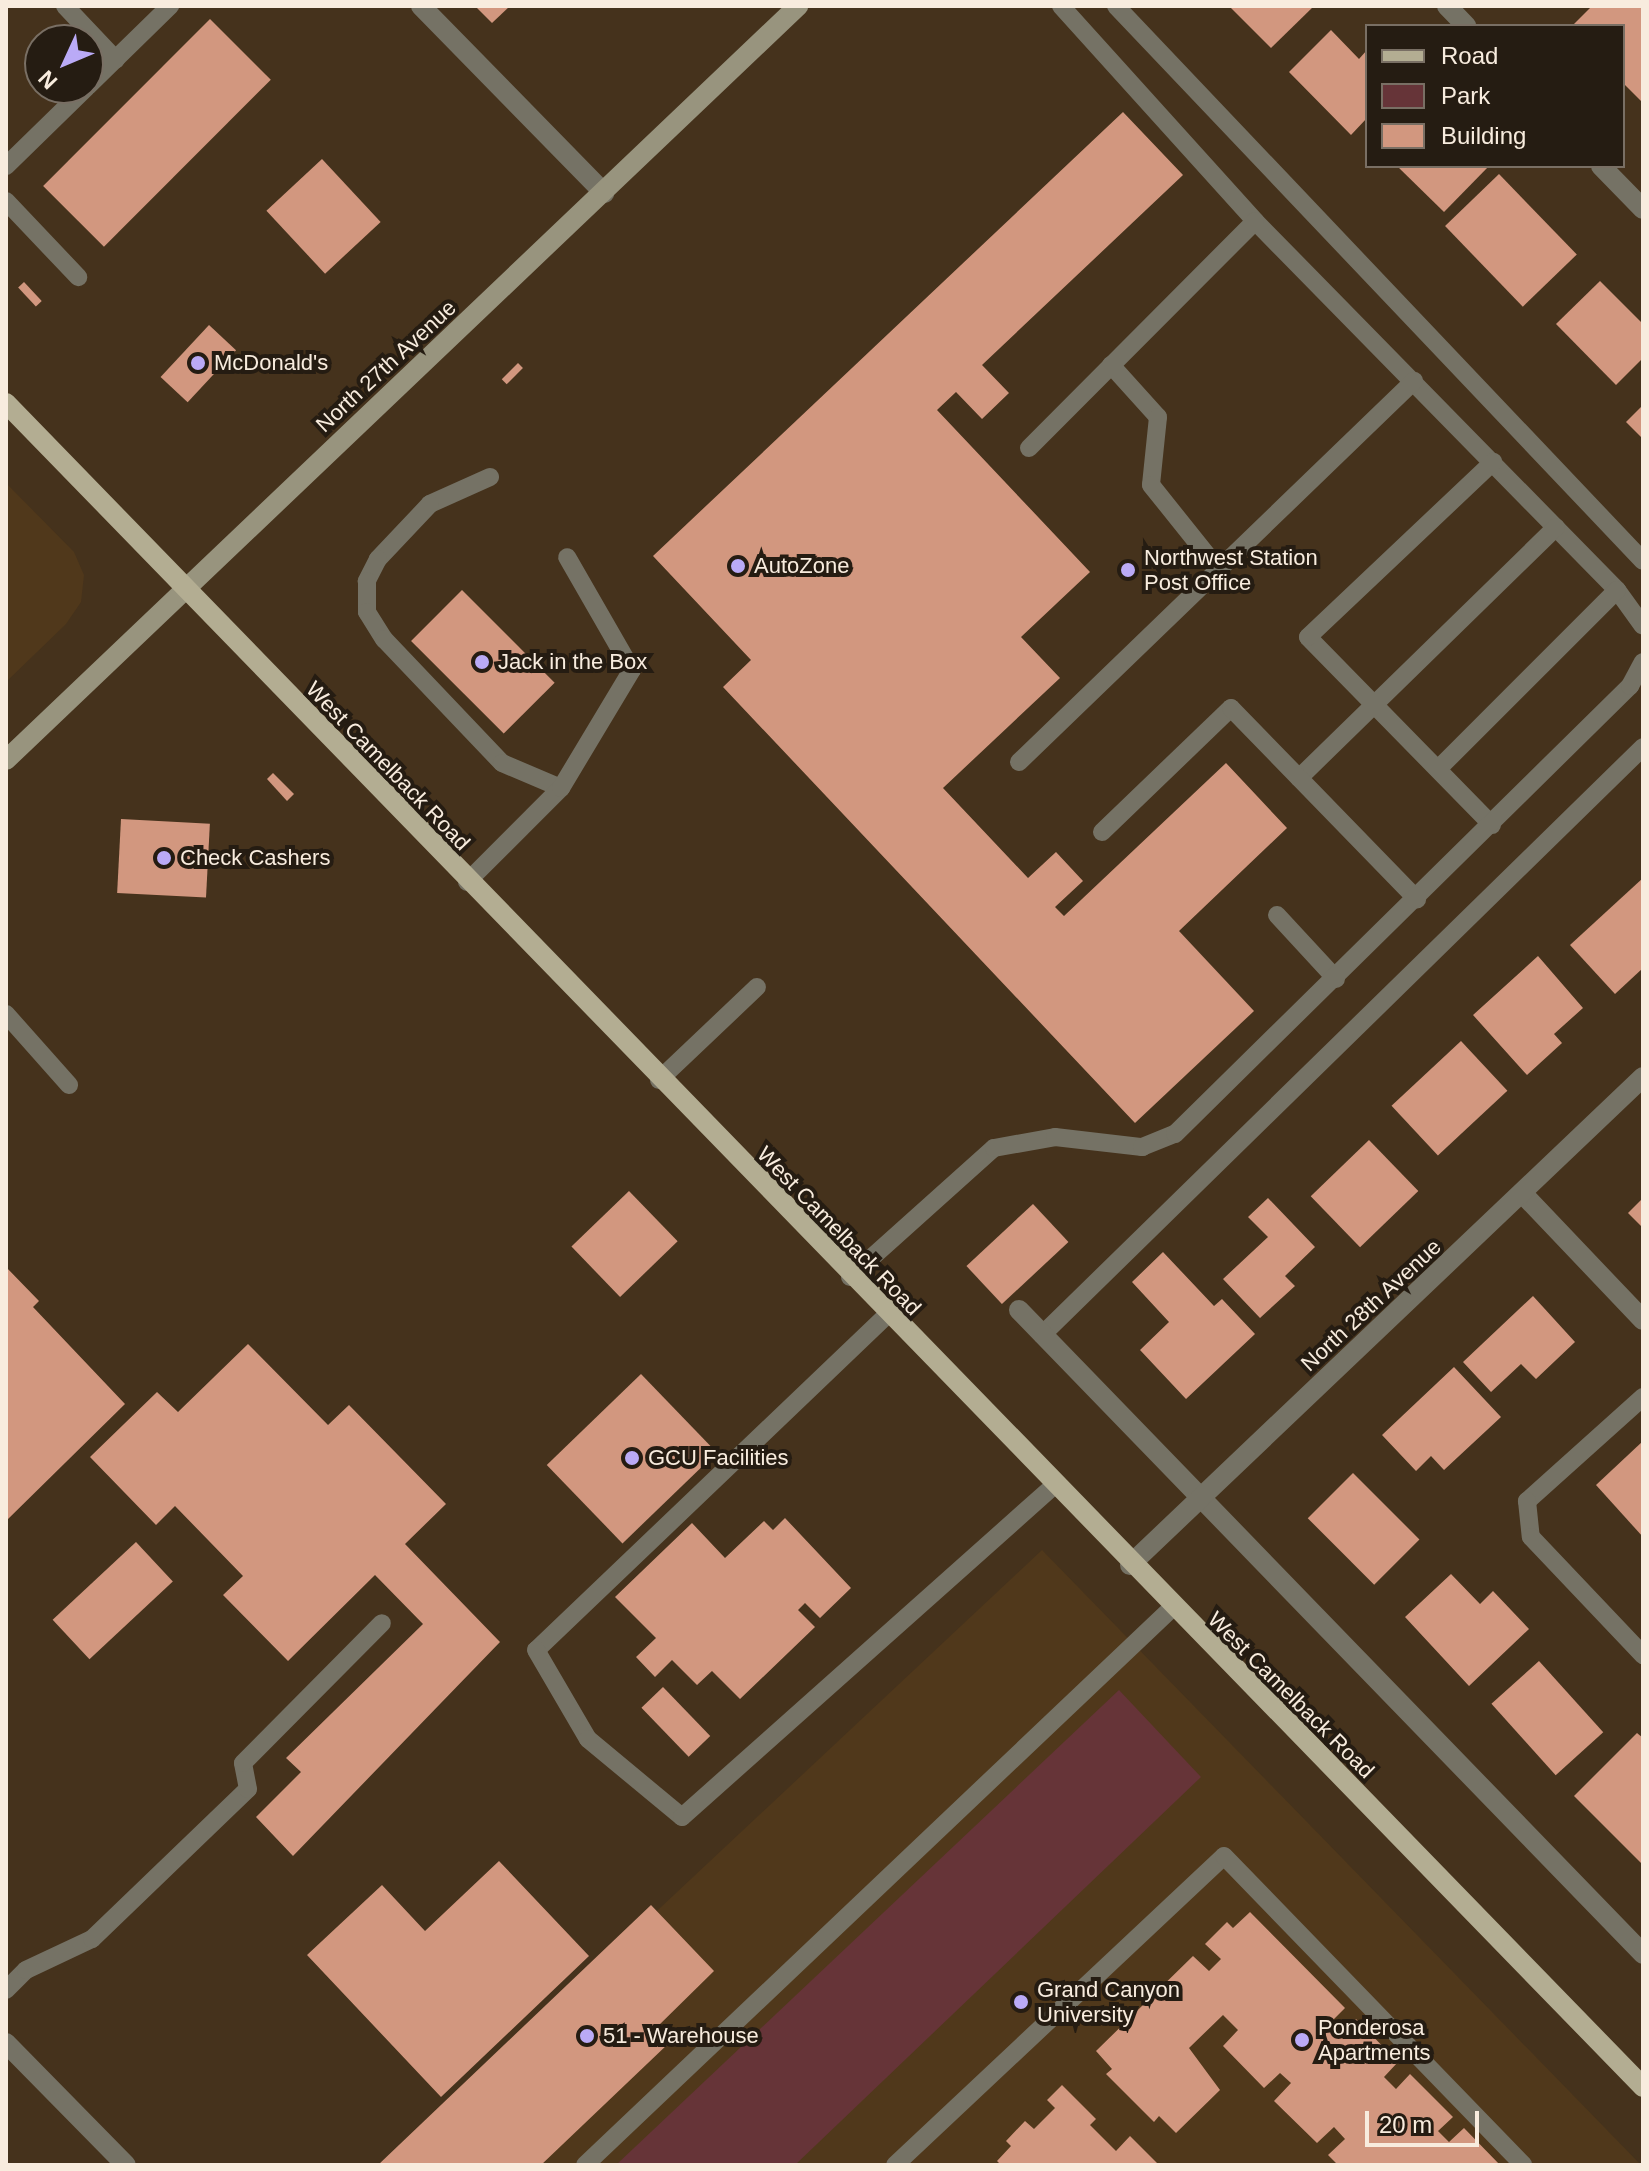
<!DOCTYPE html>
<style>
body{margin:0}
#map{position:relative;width:1649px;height:2171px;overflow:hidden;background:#45321c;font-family:Arial,sans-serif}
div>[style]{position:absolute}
.built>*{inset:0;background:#50381b}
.green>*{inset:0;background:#663438}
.building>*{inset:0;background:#d2977f;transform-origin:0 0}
.service>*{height:18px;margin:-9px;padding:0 9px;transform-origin:9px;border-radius:9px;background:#757265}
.minor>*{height:20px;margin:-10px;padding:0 10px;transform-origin:10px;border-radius:10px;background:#757265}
.secondary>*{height:20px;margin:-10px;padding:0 10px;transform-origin:10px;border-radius:10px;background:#98947e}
.primary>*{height:20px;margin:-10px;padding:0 10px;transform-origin:10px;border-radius:10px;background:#b3ad92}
.dots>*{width:22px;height:22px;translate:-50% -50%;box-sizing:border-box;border:4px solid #251c12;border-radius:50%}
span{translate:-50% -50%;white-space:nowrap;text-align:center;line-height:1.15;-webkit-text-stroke:8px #251c12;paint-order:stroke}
.poi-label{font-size:22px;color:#f8ecde}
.left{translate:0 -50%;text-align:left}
.street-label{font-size:22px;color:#f8ecde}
.frame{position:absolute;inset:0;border:8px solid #f8ecde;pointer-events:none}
.legend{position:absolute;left:1365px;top:24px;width:260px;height:144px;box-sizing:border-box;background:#251c12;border:2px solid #796f64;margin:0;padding:10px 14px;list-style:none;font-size:24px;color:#f8ecde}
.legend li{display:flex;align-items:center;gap:16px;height:40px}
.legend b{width:40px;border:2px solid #796f64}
.north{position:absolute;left:24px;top:24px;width:80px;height:80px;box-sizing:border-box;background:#251c12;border:2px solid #796f64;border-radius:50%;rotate:226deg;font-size:22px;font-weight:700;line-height:32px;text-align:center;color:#f8ecde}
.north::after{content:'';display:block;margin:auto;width:28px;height:36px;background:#baaaf6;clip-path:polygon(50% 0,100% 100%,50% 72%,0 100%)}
.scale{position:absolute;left:1365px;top:2111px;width:114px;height:36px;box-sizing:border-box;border:4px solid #f8ecde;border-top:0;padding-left:10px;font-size:24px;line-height:28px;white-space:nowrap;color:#f8ecde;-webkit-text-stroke:6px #251c12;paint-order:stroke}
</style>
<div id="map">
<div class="built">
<div style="clip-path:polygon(6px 483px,74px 552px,84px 575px,81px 602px,66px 624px,6px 682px)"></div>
<div style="clip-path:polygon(1042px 1550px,1641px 2165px,386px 2165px)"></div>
</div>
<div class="green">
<div style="clip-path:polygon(1119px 1690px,1201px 1777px,795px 2165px,616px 2165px)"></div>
</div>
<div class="building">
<div style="clip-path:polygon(475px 6px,510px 6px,492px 23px)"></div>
<div style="clip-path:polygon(1229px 6px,1314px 6px,1271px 48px)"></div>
<div style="clip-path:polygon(1592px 6px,1643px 6px,1643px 103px,1623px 83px,1623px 26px,1572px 26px)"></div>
<div style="left:210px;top:19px;width:86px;height:236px;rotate:45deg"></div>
<div style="clip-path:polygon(1331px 30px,1359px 59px,1367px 50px,1367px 118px,1351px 135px,1289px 72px)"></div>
<div style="clip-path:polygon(1123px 112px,1183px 175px,982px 365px,1009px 393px,982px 419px,956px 392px,937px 410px,1090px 572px,1021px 637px,1060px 678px,943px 788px,1028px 878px,1056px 852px,1083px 881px,1055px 907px,1064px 916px,1226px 763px,1287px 828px,1179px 931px,1254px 1011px,1135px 1123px,723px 687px,751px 660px,653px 556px)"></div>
<div style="left:322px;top:159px;width:86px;height:76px;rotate:47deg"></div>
<div style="clip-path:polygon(1397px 166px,1489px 166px,1444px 212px)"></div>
<div style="left:1499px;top:174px;width:112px;height:75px;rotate:46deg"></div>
<div style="clip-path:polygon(1600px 281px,1643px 324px,1643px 358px,1616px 385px,1556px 324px)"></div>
<div style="left:24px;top:282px;width:26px;height:8px;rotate:47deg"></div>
<div style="left:209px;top:325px;width:37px;height:71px;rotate:43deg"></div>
<div style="left:518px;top:363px;width:7px;height:23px;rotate:45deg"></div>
<div style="clip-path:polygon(1643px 405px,1643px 439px,1626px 422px)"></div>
<div style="left:462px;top:590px;width:131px;height:72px;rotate:45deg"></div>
<div style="clip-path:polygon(273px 773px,294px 794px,287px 801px,267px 779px)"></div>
<div style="left:121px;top:819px;width:89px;height:74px;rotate:3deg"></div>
<div style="clip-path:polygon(1643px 878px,1643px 968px,1615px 994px,1570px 945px)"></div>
<div style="clip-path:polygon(1538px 956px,1583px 1008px,1554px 1034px,1562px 1043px,1527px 1075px,1473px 1015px)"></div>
<div style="left:1461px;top:1041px;width:68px;height:95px;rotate:47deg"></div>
<div style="left:1369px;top:1140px;width:71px;height:81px;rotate:46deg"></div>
<div style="left:629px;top:1191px;width:70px;height:80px;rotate:46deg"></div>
<div style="clip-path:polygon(1268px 1198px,1315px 1247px,1285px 1276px,1295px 1286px,1260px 1318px,1223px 1279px,1268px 1237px,1248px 1217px)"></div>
<div style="clip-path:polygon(1643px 1198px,1643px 1228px,1628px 1213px)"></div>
<div style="left:1033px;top:1204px;width:52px;height:91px;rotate:47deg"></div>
<div style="clip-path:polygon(1163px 1252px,1214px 1306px,1222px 1299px,1255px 1334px,1186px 1399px,1140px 1350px,1169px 1322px,1132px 1282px)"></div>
<div style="clip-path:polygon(6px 1267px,39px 1301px,33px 1307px,125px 1404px,6px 1521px)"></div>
<div style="clip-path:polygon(1533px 1296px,1575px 1342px,1536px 1379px,1521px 1364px,1491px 1392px,1463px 1362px)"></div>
<div style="clip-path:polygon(248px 1344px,328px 1425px,349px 1405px,446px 1504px,405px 1544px,500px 1642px,293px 1856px,256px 1817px,301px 1772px,286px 1758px,423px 1624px,375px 1575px,288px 1661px,223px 1595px,243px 1576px,175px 1506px,156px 1525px,90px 1457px,157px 1392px,178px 1412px)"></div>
<div style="clip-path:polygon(1454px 1367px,1501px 1417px,1444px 1470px,1431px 1456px,1416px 1471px,1382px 1435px)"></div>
<div style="left:641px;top:1374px;width:109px;height:131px;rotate:46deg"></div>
<div style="clip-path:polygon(1643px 1441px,1643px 1537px,1596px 1485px)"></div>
<div style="left:1353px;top:1473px;width:94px;height:64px;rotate:45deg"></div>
<div style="clip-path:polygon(785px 1518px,851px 1588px,820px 1618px,805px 1603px,798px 1610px,815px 1627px,740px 1699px,712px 1671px,697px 1685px,672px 1660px,655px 1677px,636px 1657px,656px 1638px,615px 1597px,692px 1523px,725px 1558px,764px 1521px,773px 1530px)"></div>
<div style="left:136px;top:1542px;width:54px;height:114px;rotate:47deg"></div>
<div style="clip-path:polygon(1451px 1574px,1480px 1604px,1493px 1591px,1529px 1629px,1469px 1686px,1405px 1617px)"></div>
<div style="left:1539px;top:1661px;width:96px;height:64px;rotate:48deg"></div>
<div style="left:663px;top:1687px;width:68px;height:30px;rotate:46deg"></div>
<div style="clip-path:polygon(1637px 1733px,1643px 1738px,1643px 1865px,1574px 1796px)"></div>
<div style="clip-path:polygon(499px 1861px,589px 1956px,441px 2097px,307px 1955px,382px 1885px,425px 1931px)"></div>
<div style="clip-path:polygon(651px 1905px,714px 1971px,655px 2029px,669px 2043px,541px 2165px,378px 2165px)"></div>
<div style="clip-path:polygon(1250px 1912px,1345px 2008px,1330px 2023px,1342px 2034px,1356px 2019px,1398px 2062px,1384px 2077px,1396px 2089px,1410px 2074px,1453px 2117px,1438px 2131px,1449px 2142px,1464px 2128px,1500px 2165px,1338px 2165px,1328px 2155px,1345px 2139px,1334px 2127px,1317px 2143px,1274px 2101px,1291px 2083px,1280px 2073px,1264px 2088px,1223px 2046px,1238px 2030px,1223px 2015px,1189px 2048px,1220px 2090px,1176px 2133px,1159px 2116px,1154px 2122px,1106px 2074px,1112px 2069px,1096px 2051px,1193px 1956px,1209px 1971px,1221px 1959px,1205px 1944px,1227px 1922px,1233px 1928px)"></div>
<div style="clip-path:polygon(1062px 2085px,1096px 2119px,1090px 2125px,1116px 2151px,1130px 2136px,1159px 2165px,1001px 2165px,997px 2161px,1011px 2146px,1006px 2141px,1025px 2121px,1034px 2129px,1055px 2108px,1047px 2100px)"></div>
</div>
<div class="service">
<div style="left:65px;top:6px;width:74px;rotate:46.6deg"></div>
<div style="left:1061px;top:6px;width:290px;rotate:47.9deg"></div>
<div style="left:1255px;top:221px;width:517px;rotate:45.55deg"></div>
<div style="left:1617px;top:590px;width:44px;rotate:54.2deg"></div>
<div style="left:1116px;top:6px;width:765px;rotate:46.48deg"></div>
<div style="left:88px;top:86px;width:115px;rotate:-44.3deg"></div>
<div style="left:6px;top:166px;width:112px;rotate:-44.3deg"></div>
<div style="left:6px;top:201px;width:105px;rotate:46.5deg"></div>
<div style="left:1111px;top:365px;width:70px;rotate:47.9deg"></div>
<div style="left:1158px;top:417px;width:68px;rotate:95.9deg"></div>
<div style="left:1151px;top:485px;width:109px;rotate:51.3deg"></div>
<div style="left:1029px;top:448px;width:320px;rotate:-45.1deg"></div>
<div style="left:490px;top:477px;width:66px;rotate:155.8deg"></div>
<div style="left:430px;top:504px;width:76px;rotate:133.4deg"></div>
<div style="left:378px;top:559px;width:25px;rotate:117deg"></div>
<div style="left:367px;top:581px;width:31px;rotate:90deg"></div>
<div style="left:367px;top:612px;width:32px;rotate:58deg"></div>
<div style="left:384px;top:639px;width:171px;rotate:46.4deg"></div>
<div style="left:502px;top:763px;width:64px;rotate:23deg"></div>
<div style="left:1019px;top:762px;width:549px;rotate:-43.97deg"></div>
<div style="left:1438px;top:769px;width:253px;rotate:-45deg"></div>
<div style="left:1299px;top:778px;width:359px;rotate:-44.3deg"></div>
<div style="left:1492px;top:825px;width:263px;rotate:-134.4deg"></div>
<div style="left:1308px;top:637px;width:255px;rotate:-43.4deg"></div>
<div style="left:1102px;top:832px;width:179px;rotate:-43.9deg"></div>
<div style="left:1231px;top:708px;width:267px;rotate:45.8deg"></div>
<div style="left:467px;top:882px;width:133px;rotate:-45deg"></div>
<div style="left:561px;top:788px;width:138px;rotate:-59deg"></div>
<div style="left:632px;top:670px;width:130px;rotate:-119.9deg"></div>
<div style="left:1277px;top:915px;width:87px;rotate:47.3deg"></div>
<div style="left:6px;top:1014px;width:95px;rotate:48.4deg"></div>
<div style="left:659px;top:1080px;width:135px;rotate:-43.5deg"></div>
<div style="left:850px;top:1277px;width:193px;rotate:-41.9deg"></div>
<div style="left:994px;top:1148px;width:62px;rotate:-10.2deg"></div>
<div style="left:1055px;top:1137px;width:88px;rotate:6.6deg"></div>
<div style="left:1142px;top:1147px;width:35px;rotate:-22deg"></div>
<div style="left:1175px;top:1134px;width:639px;rotate:-44.56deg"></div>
<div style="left:1630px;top:686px;width:27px;rotate:-62deg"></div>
<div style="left:887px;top:1315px;width:485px;rotate:136.3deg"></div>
<div style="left:536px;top:1650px;width:103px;rotate:59.7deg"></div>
<div style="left:588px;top:1739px;width:122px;rotate:39.7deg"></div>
<div style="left:682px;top:1817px;width:497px;rotate:-41.7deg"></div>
<div style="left:1042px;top:1335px;width:841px;rotate:-44.37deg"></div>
<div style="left:1643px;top:1397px;width:156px;rotate:138.1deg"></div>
<div style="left:1527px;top:1501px;width:36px;rotate:84deg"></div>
<div style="left:1531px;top:1537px;width:163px;rotate:46.5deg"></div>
<div style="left:6px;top:1990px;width:28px;rotate:-45deg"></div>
<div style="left:26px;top:1970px;width:73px;rotate:-25.2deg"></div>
<div style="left:92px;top:1939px;width:216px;rotate:-43.9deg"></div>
<div style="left:248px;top:1789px;width:26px;rotate:-101deg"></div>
<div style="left:243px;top:1763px;width:197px;rotate:-45.2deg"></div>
<div style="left:585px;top:2165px;width:809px;rotate:-43.5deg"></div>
<div style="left:895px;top:2165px;width:451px;rotate:-43.2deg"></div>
<div style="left:1224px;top:1856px;width:430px;rotate:45.9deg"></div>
</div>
<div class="minor">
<div style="left:421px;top:6px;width:262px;rotate:45.6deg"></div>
<div style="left:1447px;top:6px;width:28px;rotate:46deg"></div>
<div style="left:1601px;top:166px;width:60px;rotate:45.7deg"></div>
<div style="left:1523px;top:1194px;width:174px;rotate:46.4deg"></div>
<div style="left:1019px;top:1310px;width:897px;rotate:45.9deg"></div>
<div style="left:1130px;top:1565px;width:708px;rotate:-43.57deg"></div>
<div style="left:6px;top:2043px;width:171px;rotate:45.5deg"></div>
</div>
<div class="secondary">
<div style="left:6px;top:760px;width:1094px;rotate:-43.59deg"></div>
</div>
<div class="primary">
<div style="left:6px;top:403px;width:2349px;rotate:45.81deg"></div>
</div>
<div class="dots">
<div style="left:198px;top:363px;background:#baaaf6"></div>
<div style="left:738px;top:566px;background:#baaaf6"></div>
<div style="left:1128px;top:570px;background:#baaaf6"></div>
<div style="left:482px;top:662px;background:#baaaf6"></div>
<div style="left:164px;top:858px;background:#baaaf6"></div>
<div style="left:632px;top:1458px;background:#baaaf6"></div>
<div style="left:1021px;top:2002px;background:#baaaf6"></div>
<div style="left:587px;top:2036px;background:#baaaf6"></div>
<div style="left:1302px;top:2040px;background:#baaaf6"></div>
</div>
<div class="poi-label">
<span class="left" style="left:214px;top:363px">McDonald's</span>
<span class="left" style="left:1144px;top:570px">Northwest Station<br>Post Office</span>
<span class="left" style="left:754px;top:566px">AutoZone</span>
<span class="left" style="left:498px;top:662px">Jack in the Box</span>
<span class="left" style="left:180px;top:858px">Check Cashers</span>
<span class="left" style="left:648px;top:1458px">GCU Facilities</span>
<span class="left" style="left:1037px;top:2002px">Grand Canyon<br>University</span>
<span class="left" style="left:1318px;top:2040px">Ponderosa<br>Apartments</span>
<span class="left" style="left:603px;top:2036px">51 - Warehouse</span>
</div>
<div class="street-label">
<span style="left:386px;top:366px;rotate:-43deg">North 27th Avenue</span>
<span style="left:388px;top:766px;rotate:46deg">West Camelback Road</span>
<span style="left:839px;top:1231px;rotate:46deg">West Camelback Road</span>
<span style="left:1371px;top:1305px;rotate:-43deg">North 28th Avenue</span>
<span style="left:1291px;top:1695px;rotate:45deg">West Camelback Road</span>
</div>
<div class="frame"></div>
<ul class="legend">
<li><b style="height:10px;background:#b3ad92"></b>Road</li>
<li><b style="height:22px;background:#663438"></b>Park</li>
<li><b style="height:22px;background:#d2977f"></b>Building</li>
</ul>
<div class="north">N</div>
<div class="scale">20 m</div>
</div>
